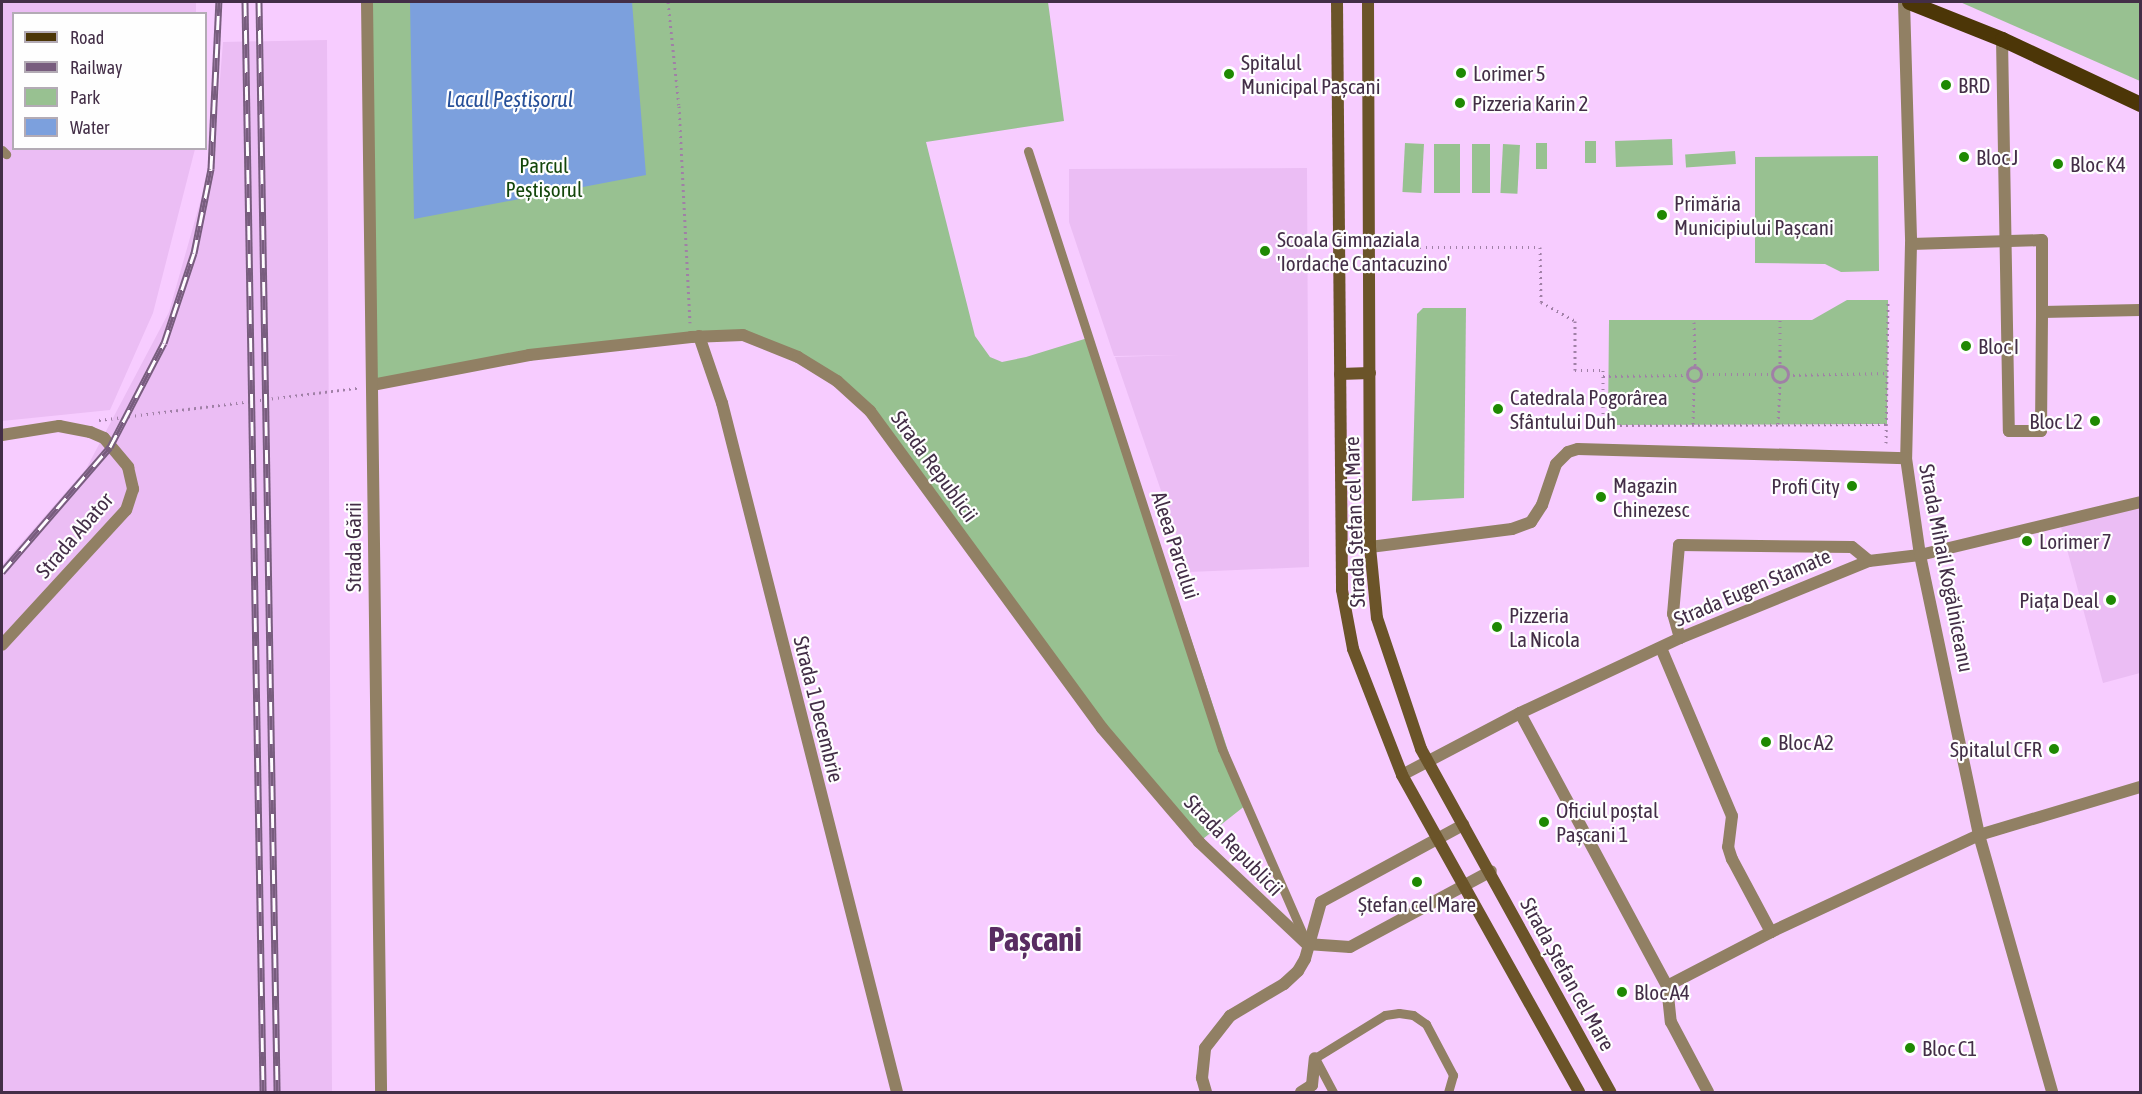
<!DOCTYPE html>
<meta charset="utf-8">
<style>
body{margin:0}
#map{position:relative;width:2142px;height:1094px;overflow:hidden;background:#f7ccff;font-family:"Asap Condensed",sans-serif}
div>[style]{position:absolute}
.built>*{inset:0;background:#ebbdf4}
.green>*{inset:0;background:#98c191;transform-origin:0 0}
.water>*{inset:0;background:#7ca0dd}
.path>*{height:3px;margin-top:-1.5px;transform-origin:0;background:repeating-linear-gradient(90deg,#a080a6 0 1.5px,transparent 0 6px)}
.path>.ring{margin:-1.5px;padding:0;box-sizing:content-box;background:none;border:3px solid #a080a6;border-radius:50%}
.service>*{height:9px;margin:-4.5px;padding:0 4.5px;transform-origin:4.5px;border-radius:4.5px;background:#918064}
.minor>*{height:12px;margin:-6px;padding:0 6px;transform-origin:6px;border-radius:6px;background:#918064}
.tertiary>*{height:12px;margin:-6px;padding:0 6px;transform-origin:6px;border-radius:6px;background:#918064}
.secondary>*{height:12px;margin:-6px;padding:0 6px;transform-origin:6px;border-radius:6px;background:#6b5429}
.primary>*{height:15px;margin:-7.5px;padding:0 7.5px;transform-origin:7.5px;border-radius:7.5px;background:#4c3607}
.rail>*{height:7px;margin-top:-3.5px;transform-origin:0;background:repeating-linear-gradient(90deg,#fefefe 0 14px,#785d7e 0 28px);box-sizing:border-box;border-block:2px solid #785d7e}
.dots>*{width:16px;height:16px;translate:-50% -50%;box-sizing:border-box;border:3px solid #fefefe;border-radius:50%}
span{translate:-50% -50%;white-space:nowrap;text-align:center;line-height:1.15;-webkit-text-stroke:4.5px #fefefe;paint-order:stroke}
.poi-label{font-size:21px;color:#432e47}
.left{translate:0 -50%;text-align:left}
.right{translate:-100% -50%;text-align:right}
.park-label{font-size:21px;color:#13460a}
.street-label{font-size:21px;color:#432e47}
.water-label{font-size:22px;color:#264f98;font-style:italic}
.town-label{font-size:33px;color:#592c62;font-weight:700}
.frame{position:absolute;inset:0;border:3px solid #432e47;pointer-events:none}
.legend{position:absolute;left:12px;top:12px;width:195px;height:138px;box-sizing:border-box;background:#fefefe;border:2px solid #b3abb5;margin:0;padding:8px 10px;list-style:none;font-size:18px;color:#432e47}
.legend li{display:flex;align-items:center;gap:12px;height:30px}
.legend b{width:30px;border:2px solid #b3abb5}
</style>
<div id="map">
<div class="built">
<div style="clip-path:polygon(2px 2px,196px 2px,196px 13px,14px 14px,14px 148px,195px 149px,153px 313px,110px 410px,2px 421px)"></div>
<div style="clip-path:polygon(327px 40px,332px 1092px,2px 1092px,2px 565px,86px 469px,169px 312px,214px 153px,223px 42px)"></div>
<div style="clip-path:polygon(1307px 168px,1309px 567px,1189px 572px,1115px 357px,1181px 355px,1114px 356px,1069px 222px,1069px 169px)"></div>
<div style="clip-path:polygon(2140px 507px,2140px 673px,2103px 683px,2061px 527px)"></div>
</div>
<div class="green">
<div style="clip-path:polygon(367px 2px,1048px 2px,1064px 121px,926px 142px,975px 336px,990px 357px,1002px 362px,1026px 357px,1091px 337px,1246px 805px,1199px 842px,1102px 728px,870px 411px,837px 381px,743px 335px,530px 355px,372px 385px)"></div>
<div style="clip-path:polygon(1960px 2px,2140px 2px,2140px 81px)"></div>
<div style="left:1672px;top:139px;width:26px;height:57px;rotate:88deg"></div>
<div style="left:1596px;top:141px;width:22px;height:11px;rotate:90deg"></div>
<div style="left:1405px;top:143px;width:19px;height:49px;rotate:3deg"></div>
<div style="left:1536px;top:143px;width:11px;height:26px"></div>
<div style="left:1434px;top:144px;width:26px;height:49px"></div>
<div style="left:1472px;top:144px;width:18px;height:49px"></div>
<div style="left:1503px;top:144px;width:17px;height:49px;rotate:3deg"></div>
<div style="left:1735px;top:151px;width:13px;height:50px;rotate:86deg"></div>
<div style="clip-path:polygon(1878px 156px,1879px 271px,1841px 272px,1825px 264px,1755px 263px,1755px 157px)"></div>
<div style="clip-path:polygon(1847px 300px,1888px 300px,1887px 424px,1608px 425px,1609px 320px,1812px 320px)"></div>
<div style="clip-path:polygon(1423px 308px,1466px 308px,1464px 498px,1412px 501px,1417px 314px)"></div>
</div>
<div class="water">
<div style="clip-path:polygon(410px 2px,632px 2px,646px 175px,414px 219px)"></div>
</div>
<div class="path">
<div style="left:668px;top:2px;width:105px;rotate:84deg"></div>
<div style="left:679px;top:106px;width:217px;rotate:87.1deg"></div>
<div style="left:1384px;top:247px;width:156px"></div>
<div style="left:1540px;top:247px;width:55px;rotate:89deg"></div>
<div style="left:1541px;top:302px;width:39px;rotate:29deg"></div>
<div style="left:1575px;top:321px;width:49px;rotate:90deg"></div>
<div style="left:1575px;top:370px;width:28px"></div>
<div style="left:1603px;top:370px;width:52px;rotate:90deg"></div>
<div style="left:1603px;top:422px;width:6px;rotate:31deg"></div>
<div style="left:1608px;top:425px;width:279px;rotate:-0.2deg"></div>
<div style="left:1780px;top:320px;width:46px;rotate:90deg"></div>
<div style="left:1694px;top:322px;width:45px;rotate:88.7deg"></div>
<div class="ring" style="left:1772px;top:366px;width:13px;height:13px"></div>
<div class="ring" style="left:1687px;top:367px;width:11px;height:11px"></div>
<div style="left:1701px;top:374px;width:71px"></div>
<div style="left:1787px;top:375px;width:100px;rotate:-1.1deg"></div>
<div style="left:1603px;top:376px;width:84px;rotate:-0.7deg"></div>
<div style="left:99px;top:420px;width:260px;rotate:-7.1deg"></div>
<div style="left:1693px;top:424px;width:43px;rotate:-88.7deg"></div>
<div style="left:1778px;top:424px;width:42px;rotate:-87.3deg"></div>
<div style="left:1886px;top:443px;width:143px;rotate:-89.2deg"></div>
</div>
<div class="service">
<div style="left:2px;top:150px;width:6px;rotate:45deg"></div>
<div style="left:1028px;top:151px;width:629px;rotate:72.03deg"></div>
<div style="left:1222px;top:749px;width:207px;rotate:66.4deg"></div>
<div style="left:1333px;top:1092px;width:38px;rotate:-118deg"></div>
<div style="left:1315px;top:1058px;width:82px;rotate:-31.6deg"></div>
<div style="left:1385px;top:1015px;width:14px;rotate:-8deg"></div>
<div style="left:1399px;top:1013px;width:14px;rotate:8deg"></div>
<div style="left:1413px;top:1015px;width:16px;rotate:35deg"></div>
<div style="left:1426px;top:1024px;width:58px;rotate:62.1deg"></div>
<div style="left:1453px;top:1075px;width:18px;rotate:106deg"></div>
</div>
<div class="minor">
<div style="left:1904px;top:2px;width:242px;rotate:88.3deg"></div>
<div style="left:1911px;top:244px;width:214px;rotate:91.3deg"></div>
<div style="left:1906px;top:458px;width:98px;rotate:81.8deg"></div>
<div style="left:1920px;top:555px;width:286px;rotate:78.1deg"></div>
<div style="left:1979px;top:835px;width:267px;rotate:74.1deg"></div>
<div style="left:2002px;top:39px;width:392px;rotate:89deg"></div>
<div style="left:2009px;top:431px;width:32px"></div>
<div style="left:2041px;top:431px;width:119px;rotate:-89.5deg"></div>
<div style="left:1911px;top:244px;width:131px;rotate:-1.7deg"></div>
<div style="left:2042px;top:240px;width:72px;rotate:90deg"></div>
<div style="left:2042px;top:312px;width:98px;rotate:-1.2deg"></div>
<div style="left:699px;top:336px;width:71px;rotate:71.1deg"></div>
<div style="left:722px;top:403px;width:711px;rotate:75.75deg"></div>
<div style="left:372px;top:385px;width:160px;rotate:-10.8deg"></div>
<div style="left:529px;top:355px;width:163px;rotate:-6.3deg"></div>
<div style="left:691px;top:337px;width:52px;rotate:-2.2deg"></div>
<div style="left:743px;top:335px;width:59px;rotate:21.8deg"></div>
<div style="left:798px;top:357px;width:46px;rotate:31.6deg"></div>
<div style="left:837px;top:381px;width:45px;rotate:42.3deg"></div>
<div style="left:870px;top:411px;width:393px;rotate:53.8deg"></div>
<div style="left:1102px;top:728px;width:150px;rotate:49.6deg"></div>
<div style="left:1199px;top:842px;width:149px;rotate:43.4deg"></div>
<div style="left:2px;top:435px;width:58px;rotate:-9deg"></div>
<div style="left:59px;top:426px;width:32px;rotate:11deg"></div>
<div style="left:90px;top:432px;width:15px;rotate:23deg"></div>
<div style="left:104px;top:438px;width:38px;rotate:50deg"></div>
<div style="left:128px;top:467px;width:23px;rotate:77deg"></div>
<div style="left:133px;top:489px;width:22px;rotate:108deg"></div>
<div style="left:126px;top:510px;width:183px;rotate:132.6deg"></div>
<div style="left:1370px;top:547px;width:143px;rotate:-7.2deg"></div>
<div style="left:1512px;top:529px;width:20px;rotate:-20deg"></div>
<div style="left:1531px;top:522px;width:20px;rotate:-57deg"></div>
<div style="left:1542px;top:505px;width:43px;rotate:-71.1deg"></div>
<div style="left:1556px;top:464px;width:17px;rotate:-45deg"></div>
<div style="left:1568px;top:452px;width:10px;rotate:-17deg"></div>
<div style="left:1578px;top:449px;width:328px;rotate:1.6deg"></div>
<div style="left:1680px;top:638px;width:25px;rotate:-106deg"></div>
<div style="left:1673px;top:614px;width:69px;rotate:-85deg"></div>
<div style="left:1679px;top:545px;width:173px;rotate:0.7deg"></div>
<div style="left:1852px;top:547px;width:22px;rotate:39deg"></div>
<div style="left:1661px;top:648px;width:182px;rotate:67.1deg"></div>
<div style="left:1732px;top:816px;width:31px;rotate:97deg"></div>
<div style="left:1728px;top:847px;width:13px;rotate:72deg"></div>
<div style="left:1732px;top:859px;width:83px;rotate:61.9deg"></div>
<div style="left:1520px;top:713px;width:310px;rotate:61.7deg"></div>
<div style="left:1667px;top:986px;width:36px;rotate:84deg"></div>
<div style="left:1671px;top:1022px;width:79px;rotate:62.1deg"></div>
<div style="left:1402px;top:775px;width:133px;rotate:-27.7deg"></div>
<div style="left:1520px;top:713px;width:177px;rotate:-25.1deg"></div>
<div style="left:1680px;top:638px;width:204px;rotate:-22.2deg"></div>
<div style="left:1869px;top:561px;width:51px;rotate:-6.7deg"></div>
<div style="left:1920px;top:555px;width:226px;rotate:-13.5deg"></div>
<div style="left:1307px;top:944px;width:43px;rotate:4deg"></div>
<div style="left:1350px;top:947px;width:160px;rotate:-28.3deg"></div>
<div style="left:1667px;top:986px;width:117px;rotate:-27.4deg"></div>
<div style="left:1771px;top:932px;width:230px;rotate:-25deg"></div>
<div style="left:1979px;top:835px;width:168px;rotate:-16.6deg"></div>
<div style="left:1206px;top:1092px;width:15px;rotate:-106deg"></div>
<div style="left:1202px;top:1078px;width:30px;rotate:-84deg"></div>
<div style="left:1205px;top:1048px;width:41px;rotate:-52deg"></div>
<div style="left:1230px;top:1016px;width:63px;rotate:-30.7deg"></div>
<div style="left:1284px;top:984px;width:19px;rotate:-43deg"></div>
<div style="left:1298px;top:971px;width:14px;rotate:-60deg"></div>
<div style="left:1305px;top:959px;width:59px;rotate:-74.3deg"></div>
<div style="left:1321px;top:902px;width:162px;rotate:-28.5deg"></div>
<div style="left:1301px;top:1092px;width:13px;rotate:-32deg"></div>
<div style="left:1312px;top:1085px;width:27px;rotate:-84deg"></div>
</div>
<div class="tertiary">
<div style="left:367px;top:2px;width:1090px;rotate:89.26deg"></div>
</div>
<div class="secondary">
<div style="left:1337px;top:2px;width:588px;rotate:89.51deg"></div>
<div style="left:1342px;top:590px;width:60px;rotate:79.4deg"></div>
<div style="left:1353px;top:649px;width:135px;rotate:68.7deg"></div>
<div style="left:1402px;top:775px;width:363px;rotate:60.8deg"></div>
<div style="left:1368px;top:2px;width:545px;rotate:89.79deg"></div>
<div style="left:1370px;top:547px;width:71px;rotate:84.4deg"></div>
<div style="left:1377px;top:618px;width:138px;rotate:71.4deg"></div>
<div style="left:1421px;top:749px;width:392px;rotate:61.1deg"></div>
<div style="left:1340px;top:374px;width:30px;rotate:-2deg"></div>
</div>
<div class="primary">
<div style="left:1909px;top:2px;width:100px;rotate:21.7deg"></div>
<div style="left:2002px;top:39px;width:153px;rotate:25.2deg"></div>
</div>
<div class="rail">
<div style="left:245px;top:2px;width:1090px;rotate:89.05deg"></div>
<div style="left:259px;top:2px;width:1090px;rotate:89.05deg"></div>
<div style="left:2px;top:572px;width:165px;rotate:-49.2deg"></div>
<div style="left:110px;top:447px;width:117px;rotate:-62.6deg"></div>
<div style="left:164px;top:343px;width:95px;rotate:-71.6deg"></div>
<div style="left:194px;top:253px;width:86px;rotate:-78.6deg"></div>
<div style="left:211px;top:169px;width:167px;rotate:-87.3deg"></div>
</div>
<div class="dots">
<div style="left:1461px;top:73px;background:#1e8902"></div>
<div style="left:1229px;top:74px;background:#1e8902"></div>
<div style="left:1946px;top:85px;background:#1e8902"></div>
<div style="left:1460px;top:103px;background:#1e8902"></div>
<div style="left:1964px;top:157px;background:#1e8902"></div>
<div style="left:2058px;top:164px;background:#1e8902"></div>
<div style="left:1662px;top:215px;background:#1e8902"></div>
<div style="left:1265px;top:251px;background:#1e8902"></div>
<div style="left:1966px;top:346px;background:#1e8902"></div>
<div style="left:1498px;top:409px;background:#1e8902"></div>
<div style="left:2095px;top:421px;background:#1e8902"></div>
<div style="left:1852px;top:486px;background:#1e8902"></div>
<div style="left:1601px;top:497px;background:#1e8902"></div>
<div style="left:2027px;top:541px;background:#1e8902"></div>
<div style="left:2111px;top:600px;background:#1e8902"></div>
<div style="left:1497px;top:627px;background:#1e8902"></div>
<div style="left:1766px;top:742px;background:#1e8902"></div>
<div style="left:2054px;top:749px;background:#1e8902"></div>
<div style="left:1544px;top:822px;background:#1e8902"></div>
<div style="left:1417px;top:882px;background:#1e8902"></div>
<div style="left:1622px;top:992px;background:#1e8902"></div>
<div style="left:1910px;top:1048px;background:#1e8902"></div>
</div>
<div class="poi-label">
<span class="left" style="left:1241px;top:74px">Spitalul<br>Municipal Pașcani</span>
<span class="left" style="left:1473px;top:73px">Lorimer 5</span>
<span class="left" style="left:1958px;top:85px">BRD</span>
<span class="left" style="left:1472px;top:103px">Pizzeria Karin 2</span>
<span class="left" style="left:1976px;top:157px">Bloc J</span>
<span class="left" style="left:2070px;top:164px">Bloc K4</span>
<span class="left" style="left:1674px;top:215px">Primăria<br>Municipiului Pașcani</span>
<span class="left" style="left:1277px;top:251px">Scoala Gimnaziala<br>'Iordache Cantacuzino'</span>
<span class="left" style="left:1978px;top:346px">Bloc I</span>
<span class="left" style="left:1510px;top:409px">Catedrala Pogorârea<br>Sfântului Duh</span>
<span class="right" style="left:2083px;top:421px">Bloc L2</span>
<span class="left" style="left:1613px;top:497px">Magazin<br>Chinezesc</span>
<span class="right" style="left:1840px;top:486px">Profi City</span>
<span class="left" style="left:2039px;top:541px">Lorimer 7</span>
<span class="right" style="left:2099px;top:600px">Piața Deal</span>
<span class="left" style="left:1509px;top:627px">Pizzeria<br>La Nicola</span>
<span class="left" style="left:1778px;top:742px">Bloc A2</span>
<span class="right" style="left:2042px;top:749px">Spitalul CFR</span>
<span class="left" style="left:1556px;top:822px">Oficiul poștal<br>Pașcani 1</span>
<span style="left:1417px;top:904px">Ștefan cel Mare</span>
<span class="left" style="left:1634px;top:992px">Bloc A4</span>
<span class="left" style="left:1922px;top:1048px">Bloc C1</span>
</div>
<div class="park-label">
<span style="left:544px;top:177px">Parcul<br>Peștișorul</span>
</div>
<div class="street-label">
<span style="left:935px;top:466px;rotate:54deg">Strada Republicii</span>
<span style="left:1354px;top:522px;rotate:-92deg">Strada Ștefan cel Mare</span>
<span style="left:74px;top:535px;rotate:-49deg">Strada Abator</span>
<span style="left:1176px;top:545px;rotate:72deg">Aleea Parcului</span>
<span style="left:353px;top:547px;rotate:-90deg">Strada Gării</span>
<span style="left:1947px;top:568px;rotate:79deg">Strada Mihail Kogălniceanu</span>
<span style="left:1752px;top:587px;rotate:-23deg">Strada Eugen Stamate</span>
<span style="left:819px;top:709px;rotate:76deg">Strada 1 Decembrie</span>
<span style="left:1234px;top:845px;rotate:46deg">Strada Republicii</span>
<span style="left:1568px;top:974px;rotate:61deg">Strada Ștefan cel Mare</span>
</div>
<div class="water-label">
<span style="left:510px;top:100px">Lacul Peștișorul</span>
</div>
<div class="town-label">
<span style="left:1035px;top:940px">Pașcani</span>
</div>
<div class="frame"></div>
<ul class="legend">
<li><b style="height:8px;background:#4c3607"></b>Road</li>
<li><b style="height:8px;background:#785d7e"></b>Railway</li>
<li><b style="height:16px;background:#98c191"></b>Park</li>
<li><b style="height:16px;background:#7ca0dd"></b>Water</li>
</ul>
</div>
